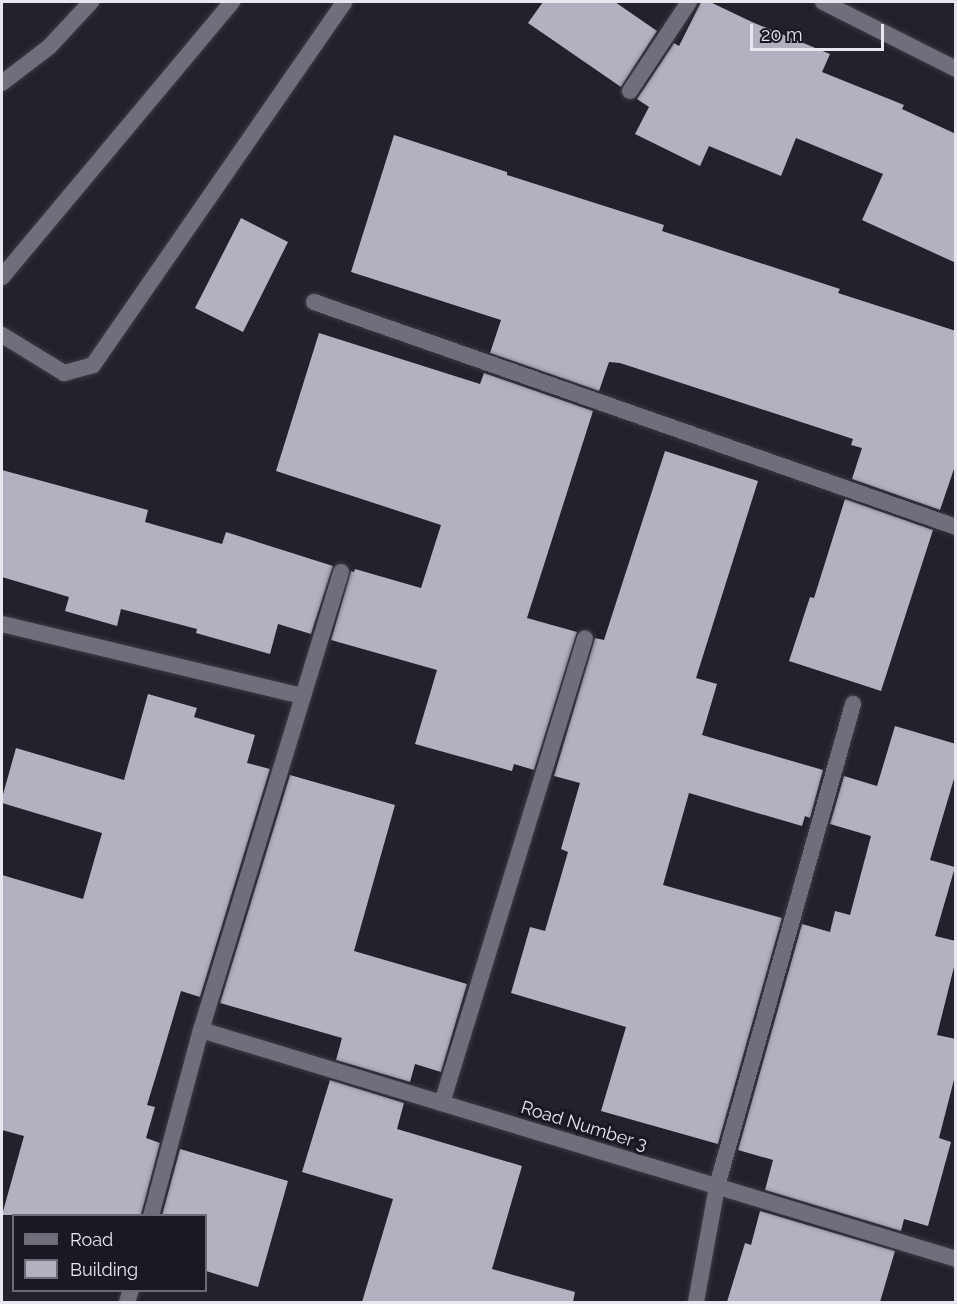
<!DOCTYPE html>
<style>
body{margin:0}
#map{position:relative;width:957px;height:1304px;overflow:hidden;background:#24212d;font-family:Raleway,sans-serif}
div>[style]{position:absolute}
.building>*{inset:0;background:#b3b0bf}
.roads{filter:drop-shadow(0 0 2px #3d3b45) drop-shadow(0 0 2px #3d3b45)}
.minor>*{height:16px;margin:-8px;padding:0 8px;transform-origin:8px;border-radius:8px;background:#706e7b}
span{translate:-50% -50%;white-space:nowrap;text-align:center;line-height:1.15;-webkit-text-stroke:6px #1a1823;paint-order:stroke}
.street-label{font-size:18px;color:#e8e7ef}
.frame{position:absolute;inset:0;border:3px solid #e8e7ef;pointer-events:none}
.legend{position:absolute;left:12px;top:1214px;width:195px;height:78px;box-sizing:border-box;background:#1a1823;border:2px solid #6c6b75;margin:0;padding:8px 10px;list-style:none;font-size:18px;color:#e8e7ef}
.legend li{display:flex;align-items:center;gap:12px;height:30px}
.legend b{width:30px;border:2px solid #6c6b75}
.scale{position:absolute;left:750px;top:24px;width:134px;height:27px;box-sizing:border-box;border:3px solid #e8e7ef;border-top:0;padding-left:8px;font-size:18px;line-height:21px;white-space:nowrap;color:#e8e7ef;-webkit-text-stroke:4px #1a1823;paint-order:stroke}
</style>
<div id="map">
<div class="building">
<i style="clip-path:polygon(543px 2px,615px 2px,657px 31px,621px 87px,528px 23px)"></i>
<i style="clip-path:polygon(701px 2px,710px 2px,752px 22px,830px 54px,822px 72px,904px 105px,902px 109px,956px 134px,956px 263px,862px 220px,883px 174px,796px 138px,781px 176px,709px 146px,700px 166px,635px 134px,649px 107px,637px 99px,674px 43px,679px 46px)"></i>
<i style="clip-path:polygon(394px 135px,507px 172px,507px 175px,664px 225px,662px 231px,840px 289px,838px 293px,956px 331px,956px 463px,940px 510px,852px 479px,862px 448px,851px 445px,853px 439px,620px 363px,609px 362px,599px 391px,490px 353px,501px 320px,351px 272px)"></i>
<i style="clip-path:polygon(241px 218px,288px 242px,243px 332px,195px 308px)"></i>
<i style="clip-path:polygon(319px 333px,480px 384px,484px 373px,593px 411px,527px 618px,577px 632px,534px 770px,514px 764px,512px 771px,415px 744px,437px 670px,331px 640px,351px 571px,354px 572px,355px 569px,421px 588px,441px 525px,276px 471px)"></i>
<i style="clip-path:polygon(665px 451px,758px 481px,696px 678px,717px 684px,702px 735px,823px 770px,810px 818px,805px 816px,802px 826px,689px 793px,663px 885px,782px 918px,718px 1144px,601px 1111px,626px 1027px,511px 993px,530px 927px,545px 931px,568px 852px,561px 849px,580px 783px,554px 776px,595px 638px,604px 640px)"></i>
<i style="clip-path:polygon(2px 470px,148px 510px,145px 522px,222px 544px,226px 532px,333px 566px,311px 634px,278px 624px,270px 654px,196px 633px,197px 629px,121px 609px,117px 626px,65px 611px,69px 597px,2px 577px)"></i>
<i style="clip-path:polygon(845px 499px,933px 530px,881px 691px,789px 661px,810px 597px,814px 598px)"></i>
<i style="clip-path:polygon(148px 694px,197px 708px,194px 717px,255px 735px,247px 763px,270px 769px,200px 997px,181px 991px,158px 1069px,147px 1105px,155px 1107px,146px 1138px,160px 1143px,141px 1215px,2px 1215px,24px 1136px,2px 1130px,2px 875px,83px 899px,102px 833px,2px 803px,2px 798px,16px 748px,124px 780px)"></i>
<i style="clip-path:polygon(895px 726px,956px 744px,956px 772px,930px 860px,955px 867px,935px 936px,956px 941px,956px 959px,937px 1035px,956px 1039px,956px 1072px,939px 1138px,951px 1142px,928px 1226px,904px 1219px,901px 1231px,765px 1190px,773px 1160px,738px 1150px,802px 924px,830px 932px,835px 911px,850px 915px,871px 836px,830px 824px,844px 776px,877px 786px)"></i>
<i style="clip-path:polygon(290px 775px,395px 805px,354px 951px,467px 984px,441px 1072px,415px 1064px,410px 1082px,336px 1060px,342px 1038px,220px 1003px)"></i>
<i style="clip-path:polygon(330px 1080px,404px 1103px,397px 1129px,522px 1166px,492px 1269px,575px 1292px,573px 1302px,362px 1302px,393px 1199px,302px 1172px)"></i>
<i style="clip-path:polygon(180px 1149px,288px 1181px,258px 1287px,206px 1271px,206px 1215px,162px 1215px)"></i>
<i style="clip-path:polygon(760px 1211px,895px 1251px,880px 1302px,727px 1302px,745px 1243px,751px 1245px)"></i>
</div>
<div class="roads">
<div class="minor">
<i style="left:823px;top:2px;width:149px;rotate:26.7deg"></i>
<i style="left:2px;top:83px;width:59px;rotate:-37.5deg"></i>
<i style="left:49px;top:47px;width:62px;rotate:-47deg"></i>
<i style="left:630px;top:91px;width:107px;rotate:-56.5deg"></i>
<i style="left:2px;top:277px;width:359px;rotate:-50.1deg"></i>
<i style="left:314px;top:302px;width:680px;rotate:19.31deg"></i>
<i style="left:2px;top:335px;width:73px;rotate:31.5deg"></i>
<i style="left:64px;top:373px;width:30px;rotate:-15deg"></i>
<i style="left:93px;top:365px;width:441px;rotate:-55.3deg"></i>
<i style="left:2px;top:624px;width:309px;rotate:13.5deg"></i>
<i style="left:201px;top:1030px;width:789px;rotate:16.87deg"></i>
<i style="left:442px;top:1103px;width:486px;rotate:-72.9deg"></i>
<i style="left:151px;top:1216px;width:193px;rotate:-75deg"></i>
<i style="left:201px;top:1030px;width:479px;rotate:-73deg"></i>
<i style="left:127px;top:1302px;width:13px;rotate:-72deg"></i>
<i style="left:696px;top:1302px;width:118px;rotate:-79.7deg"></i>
<i style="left:717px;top:1186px;width:501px;rotate:-74.24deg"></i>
</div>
</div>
<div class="street-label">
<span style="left:584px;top:1126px;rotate:17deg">Road Number 3</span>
</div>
<div class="frame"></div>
<ul class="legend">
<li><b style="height:8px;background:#706e7b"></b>Road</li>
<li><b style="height:16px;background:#b3b0bf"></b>Building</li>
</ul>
<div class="scale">20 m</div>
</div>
